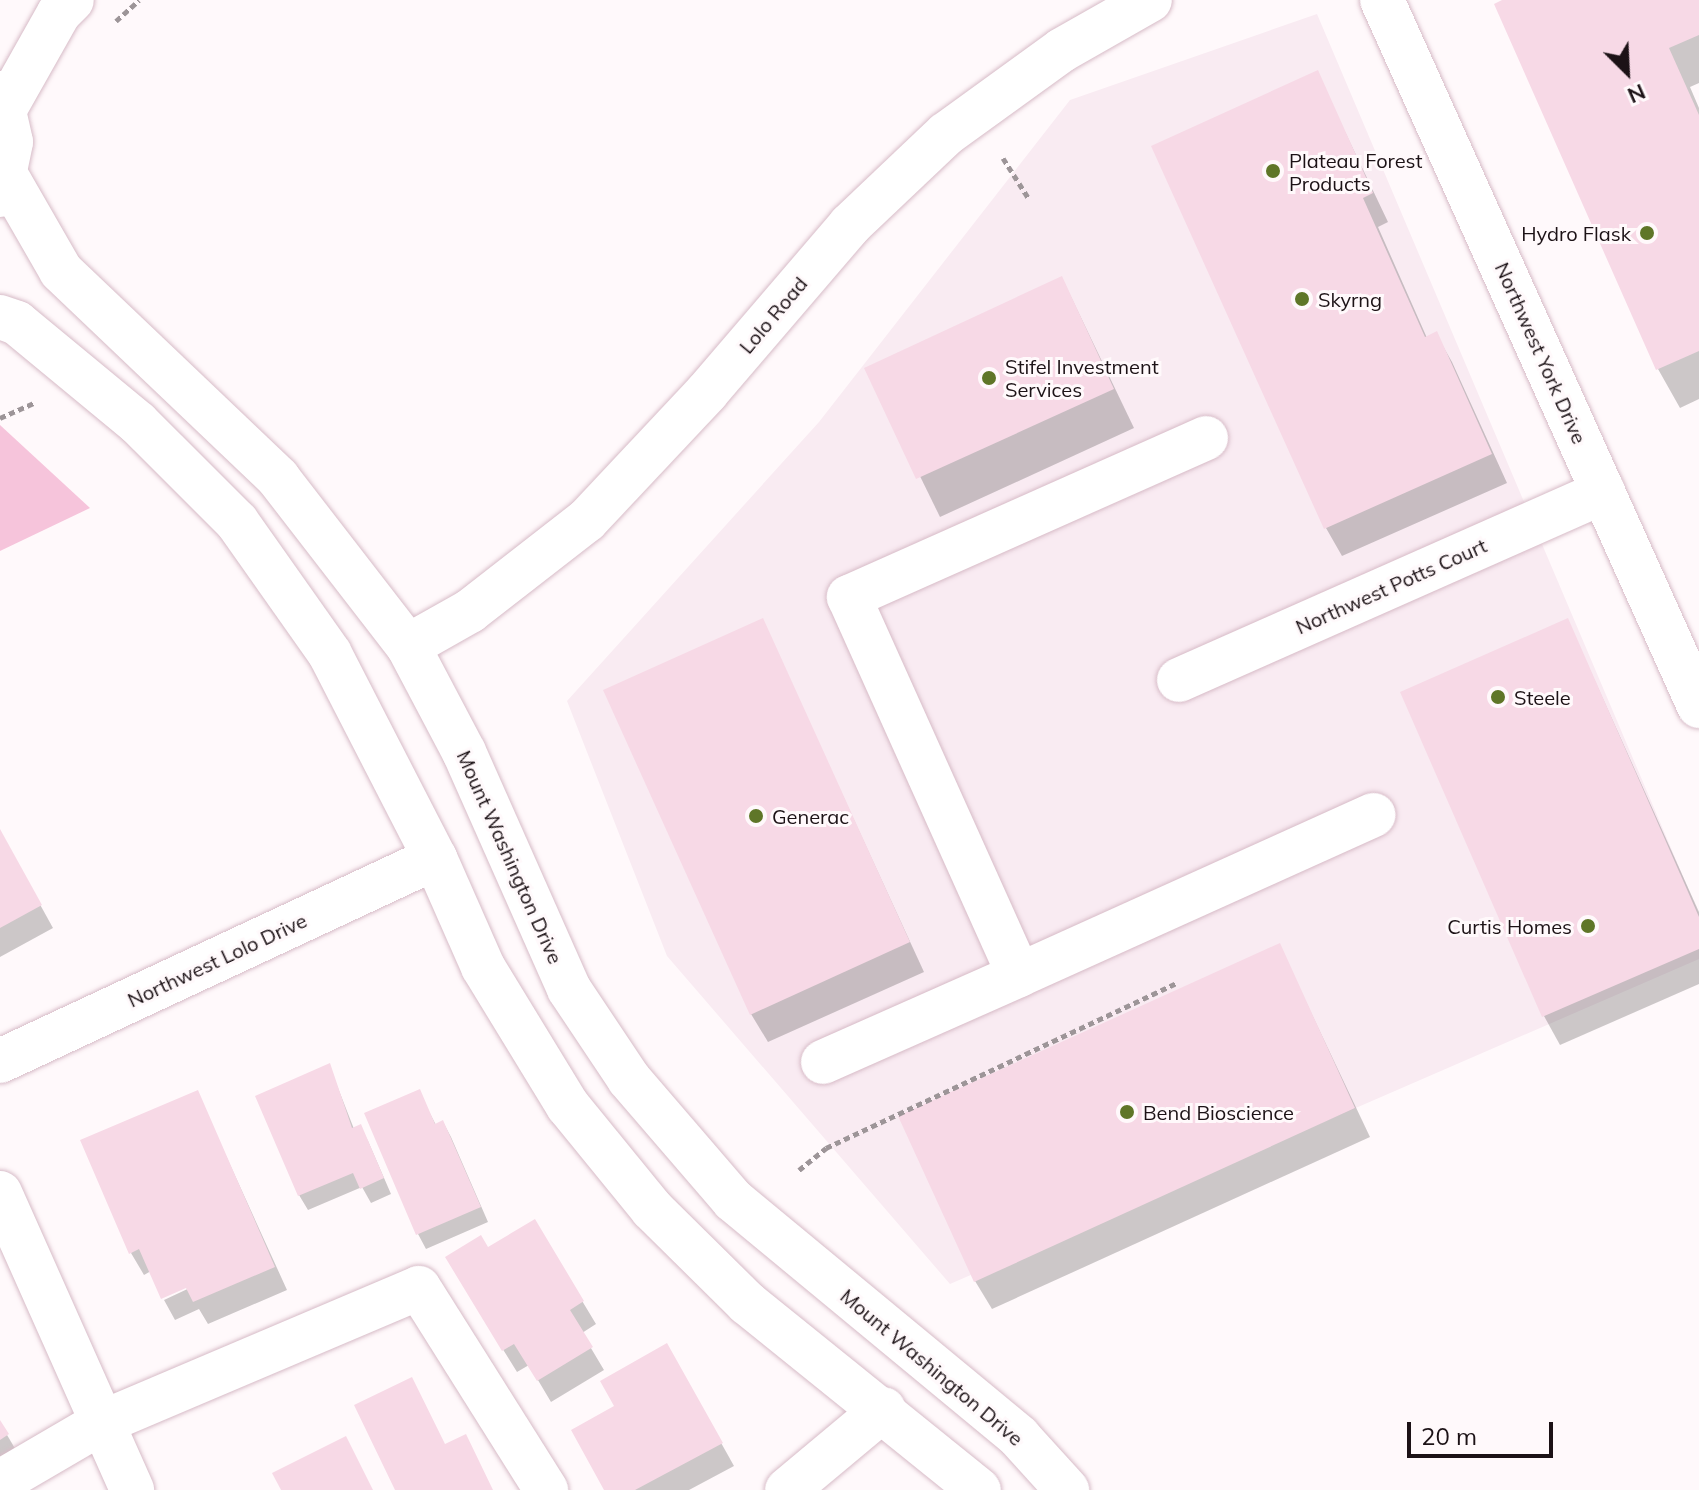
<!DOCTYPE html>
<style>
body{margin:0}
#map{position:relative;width:1699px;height:1490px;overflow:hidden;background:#fff9fb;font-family:Mulish,sans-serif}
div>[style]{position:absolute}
.built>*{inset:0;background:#f9ebf2}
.green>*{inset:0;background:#f6c4db}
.shadow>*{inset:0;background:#0003}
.building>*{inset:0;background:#f7d9e6}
.path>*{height:5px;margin-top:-2.5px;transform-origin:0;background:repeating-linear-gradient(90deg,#9d9598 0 6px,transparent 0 10px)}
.roads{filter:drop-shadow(0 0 2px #d7bbc7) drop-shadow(0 0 2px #d7bbc7)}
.minor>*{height:44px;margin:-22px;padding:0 22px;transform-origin:22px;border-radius:22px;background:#fff}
.major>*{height:44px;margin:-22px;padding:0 22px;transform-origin:22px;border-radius:22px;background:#fff}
.dots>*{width:22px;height:22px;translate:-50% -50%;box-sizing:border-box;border:4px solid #fff9fb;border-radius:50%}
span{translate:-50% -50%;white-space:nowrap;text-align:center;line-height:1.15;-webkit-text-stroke:6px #fff9fb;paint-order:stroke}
.poi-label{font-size:20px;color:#1c1216}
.left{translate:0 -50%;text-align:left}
.right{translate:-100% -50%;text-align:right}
.street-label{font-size:20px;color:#1c1216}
.north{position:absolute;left:1587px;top:32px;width:80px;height:80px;-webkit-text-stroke:6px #fff9fb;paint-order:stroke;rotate:156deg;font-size:22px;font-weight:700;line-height:32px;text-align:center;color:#1c1216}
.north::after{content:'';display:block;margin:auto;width:28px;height:36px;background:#1c1216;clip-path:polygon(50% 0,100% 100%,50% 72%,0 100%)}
.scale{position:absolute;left:1407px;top:1422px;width:146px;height:36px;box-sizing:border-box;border:4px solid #1c1216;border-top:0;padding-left:10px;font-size:24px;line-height:28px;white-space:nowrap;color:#1c1216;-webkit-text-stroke:6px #fff9fb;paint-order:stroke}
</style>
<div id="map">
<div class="built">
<i style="clip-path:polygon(1317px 14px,1699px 914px,1699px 959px,950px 1284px,667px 956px,567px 701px,819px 422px,1070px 100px)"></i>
</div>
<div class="green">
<i style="clip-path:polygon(0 425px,90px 508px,0 551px)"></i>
</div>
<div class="shadow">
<i style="clip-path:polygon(1507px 0,1699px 0,1699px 83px,1690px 87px,1699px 108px,1699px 399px,1680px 408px,1658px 369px,1497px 5px)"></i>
<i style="clip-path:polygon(1317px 73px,1388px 222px,1378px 227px,1427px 338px,1436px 334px,1452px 362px,1507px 483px,1342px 556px,1326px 528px)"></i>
<i style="clip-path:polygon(1062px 278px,1134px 428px,940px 517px,867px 368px)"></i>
<i style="clip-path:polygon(762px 620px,924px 972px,768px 1042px,751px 1014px)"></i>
<i style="clip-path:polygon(1568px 621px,1699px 912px,1699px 984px,1560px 1045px,1544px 1016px)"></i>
<i style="clip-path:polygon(0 832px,53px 928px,0 957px)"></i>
<i style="clip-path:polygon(1279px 945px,1370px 1137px,992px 1309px,975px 1281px)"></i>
<i style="clip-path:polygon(329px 1065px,354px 1129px,360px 1126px,368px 1141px,391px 1194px,371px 1203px,362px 1187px,308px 1210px,299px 1195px)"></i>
<i style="clip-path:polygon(197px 1092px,287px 1290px,208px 1324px,199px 1309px,175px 1320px,164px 1300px,196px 1285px,151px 1271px,144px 1275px,131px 1253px)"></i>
<i style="clip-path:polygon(419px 1092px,436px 1125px,443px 1122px,451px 1137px,488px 1222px,426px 1249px,418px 1234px)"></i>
<i style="clip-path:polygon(534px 1221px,596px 1324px,582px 1333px,604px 1370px,551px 1402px,529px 1365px,517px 1372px,460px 1280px)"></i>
<i style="clip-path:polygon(667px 1346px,734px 1466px,689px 1490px,607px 1490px,617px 1407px)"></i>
<i style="clip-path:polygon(0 1423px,20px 1457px,0 1471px)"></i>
</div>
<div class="building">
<i style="clip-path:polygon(1502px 0,1699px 0,1699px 35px,1669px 48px,1699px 115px,1699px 351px,1656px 370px,1494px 4px)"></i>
<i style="clip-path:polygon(1318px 70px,1373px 193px,1363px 198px,1425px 337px,1437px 331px,1492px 454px,1324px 529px,1151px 146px)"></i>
<i style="clip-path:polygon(1062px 276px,1114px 389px,916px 479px,864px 368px)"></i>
<i style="clip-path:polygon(763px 618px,910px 942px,750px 1015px,603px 690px)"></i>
<i style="clip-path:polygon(1568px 618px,1699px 917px,1699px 949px,1542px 1017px,1400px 692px)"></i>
<i style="clip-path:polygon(0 829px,42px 905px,0 928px)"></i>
<i style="clip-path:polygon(1280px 943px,1355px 1108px,974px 1282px,898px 1116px)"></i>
<i style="clip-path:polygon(330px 1063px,352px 1128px,361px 1124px,384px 1178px,360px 1189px,353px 1173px,298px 1196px,255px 1096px)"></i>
<i style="clip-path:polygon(420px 1089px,435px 1124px,443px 1120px,481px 1207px,416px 1235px,364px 1113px)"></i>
<i style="clip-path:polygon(198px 1090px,275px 1267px,193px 1302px,186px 1288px,161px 1299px,139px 1249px,129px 1254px,80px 1140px)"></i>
<i style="clip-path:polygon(535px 1219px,584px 1301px,570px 1310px,593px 1347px,537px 1381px,514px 1344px,502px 1351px,445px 1257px,481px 1235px,488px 1247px)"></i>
<i style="clip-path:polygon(667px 1343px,723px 1443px,635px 1490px,604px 1490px,571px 1430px,614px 1406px,600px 1381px)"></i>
<i style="clip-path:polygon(412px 1377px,445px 1444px,466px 1434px,493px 1490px,395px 1490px,354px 1405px)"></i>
<i style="clip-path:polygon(0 1420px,9px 1434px,0 1440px)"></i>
<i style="clip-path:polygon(346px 1436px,373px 1490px,281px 1490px,272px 1473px)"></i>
</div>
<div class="path">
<i style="left:116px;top:21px;width:31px;rotate:-42deg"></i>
<i style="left:1003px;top:158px;width:49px;rotate:57.6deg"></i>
<i style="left:0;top:418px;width:37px;rotate:-24deg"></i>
<i style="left:799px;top:1170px;width:35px;rotate:-39deg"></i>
<i style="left:826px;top:1148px;width:388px;rotate:-25.2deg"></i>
</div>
<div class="roads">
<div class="minor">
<i style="left:1382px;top:0;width:774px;rotate:65.82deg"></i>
<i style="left:6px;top:107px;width:108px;rotate:-60.6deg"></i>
<i style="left:59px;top:13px;width:18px;rotate:-45deg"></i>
<i style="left:1206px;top:438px;width:391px;rotate:156deg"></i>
<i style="left:849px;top:597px;width:414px;rotate:65.8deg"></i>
<i style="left:1019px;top:975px;width:389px;rotate:-24.3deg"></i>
<i style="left:408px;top:646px;width:71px;rotate:-29.4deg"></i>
<i style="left:470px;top:611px;width:148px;rotate:-37.9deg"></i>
<i style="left:587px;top:520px;width:175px;rotate:-46.8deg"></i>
<i style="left:707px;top:392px;width:220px;rotate:-49.4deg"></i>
<i style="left:850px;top:225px;width:132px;rotate:-43.5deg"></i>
<i style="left:946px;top:134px;width:143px;rotate:-35.9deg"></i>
<i style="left:1062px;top:50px;width:101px;rotate:-29.6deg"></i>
<i style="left:1179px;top:680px;width:464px;rotate:-23.9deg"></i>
<i style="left:0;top:1061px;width:480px;rotate:-25deg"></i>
<i style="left:823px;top:1062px;width:214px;rotate:-23.9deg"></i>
<i style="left:0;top:1193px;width:325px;rotate:66deg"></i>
<i style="left:0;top:1482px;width:117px;rotate:-30.3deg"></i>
<i style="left:101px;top:1423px;width:345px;rotate:-23deg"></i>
<i style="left:419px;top:1288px;width:239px;rotate:57.8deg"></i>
<i style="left:787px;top:1490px;width:126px;rotate:-39.9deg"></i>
</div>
<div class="major">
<i style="left:0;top:93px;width:50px;rotate:77.3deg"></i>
<i style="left:11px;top:142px;width:54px;rotate:101.7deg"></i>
<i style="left:7px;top:177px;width:108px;rotate:60.1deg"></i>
<i style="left:61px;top:271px;width:300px;rotate:43.6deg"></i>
<i style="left:278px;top:478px;width:212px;rotate:52.3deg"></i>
<i style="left:408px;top:646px;width:120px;rotate:62.2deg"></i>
<i style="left:464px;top:752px;width:259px;rotate:66.1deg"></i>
<i style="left:569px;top:989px;width:108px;rotate:56.3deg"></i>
<i style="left:629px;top:1079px;width:160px;rotate:49.3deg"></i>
<i style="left:733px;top:1200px;width:371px;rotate:39.6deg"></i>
<i style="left:1019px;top:1437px;width:72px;rotate:47.8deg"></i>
<i style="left:0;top:317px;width:18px;rotate:19deg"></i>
<i style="left:17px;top:323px;width:157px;rotate:39.6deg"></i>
<i style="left:138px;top:423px;width:140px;rotate:45deg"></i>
<i style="left:237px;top:522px;width:161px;rotate:54.8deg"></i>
<i style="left:330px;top:654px;width:229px;rotate:62.8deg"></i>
<i style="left:435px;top:858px;width:119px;rotate:66.2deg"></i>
<i style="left:483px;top:967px;width:163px;rotate:58.6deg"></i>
<i style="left:568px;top:1106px;width:133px;rotate:50.8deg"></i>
<i style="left:652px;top:1209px;width:134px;rotate:44.7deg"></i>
<i style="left:747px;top:1303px;width:298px;rotate:38.9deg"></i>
</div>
</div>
<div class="dots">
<i style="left:1273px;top:171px;background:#5f7628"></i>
<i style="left:1647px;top:233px;background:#5f7628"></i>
<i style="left:1302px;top:299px;background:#5f7628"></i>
<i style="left:989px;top:378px;background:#5f7628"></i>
<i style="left:1498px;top:697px;background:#5f7628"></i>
<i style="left:756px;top:816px;background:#5f7628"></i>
<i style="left:1588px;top:926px;background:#5f7628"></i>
<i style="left:1127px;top:1112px;background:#5f7628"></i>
</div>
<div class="poi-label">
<span class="left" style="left:1289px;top:172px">Plateau Forest<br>Products</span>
<span class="right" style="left:1631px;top:233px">Hydro Flask</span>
<span class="left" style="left:1318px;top:299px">Skyrng</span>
<span class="left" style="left:1005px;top:378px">Stifel Investment<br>Services</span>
<span class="left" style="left:1514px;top:697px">Steele</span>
<span class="left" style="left:772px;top:816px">Generac</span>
<span class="right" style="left:1572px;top:926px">Curtis Homes</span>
<span class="left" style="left:1143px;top:1112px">Bend Bioscience</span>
</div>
<div class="street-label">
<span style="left:773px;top:315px;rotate:-50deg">Lolo Road</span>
<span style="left:1541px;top:353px;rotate:66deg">Northwest York Drive</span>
<span style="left:1391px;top:586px;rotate:-24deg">Northwest Potts Court</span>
<span style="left:510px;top:857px;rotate:66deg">Mount Washington Drive</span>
<span style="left:217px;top:960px;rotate:-25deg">Northwest Lolo Drive</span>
<span style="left:932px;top:1367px;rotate:40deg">Mount Washington Drive</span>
</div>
<div class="north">N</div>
<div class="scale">20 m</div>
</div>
